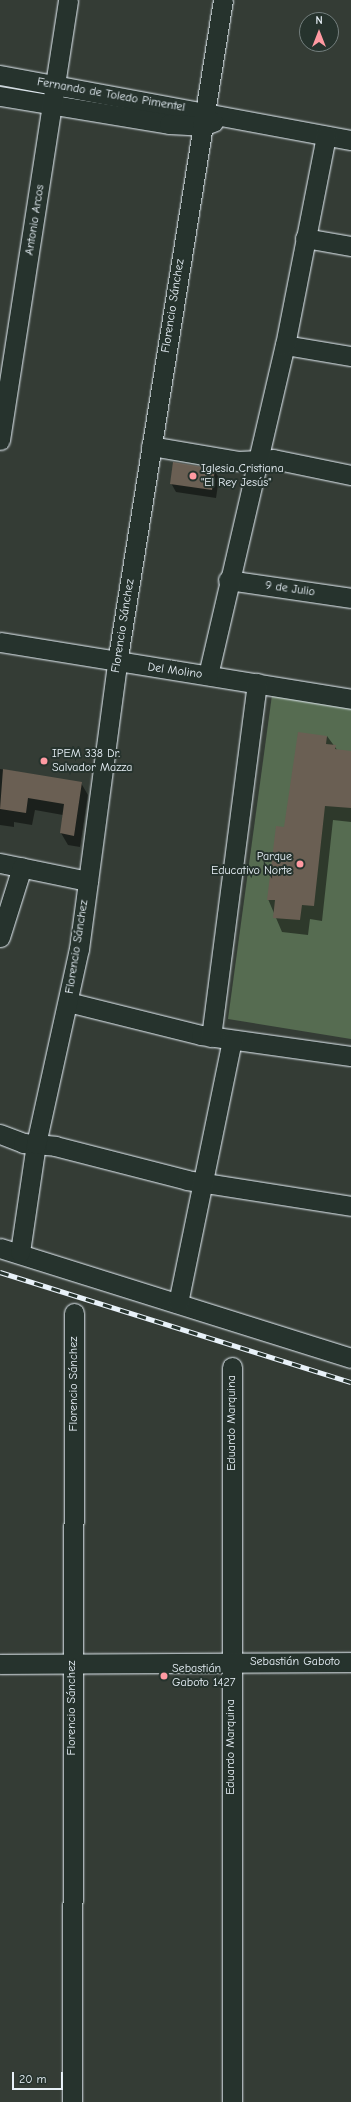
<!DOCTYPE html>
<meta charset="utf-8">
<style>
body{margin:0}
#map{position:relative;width:351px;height:2102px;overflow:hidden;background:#343c35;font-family:"Comic Neue",sans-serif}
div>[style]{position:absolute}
.green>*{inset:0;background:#566c51}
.shadow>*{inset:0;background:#0007}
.building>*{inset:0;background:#6a5f53}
.roads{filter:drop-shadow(0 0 1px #e8f1f8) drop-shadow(0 0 1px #e8f1f8)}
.street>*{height:19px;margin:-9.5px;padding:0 9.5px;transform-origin:9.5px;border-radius:9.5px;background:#26332d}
.rail>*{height:4.5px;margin-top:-2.25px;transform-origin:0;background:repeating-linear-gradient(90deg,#26332d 0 9px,#e8f1f8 0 18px);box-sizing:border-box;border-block:1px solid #e8f1f8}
.dots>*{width:11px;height:11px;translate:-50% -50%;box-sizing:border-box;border:2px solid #26332d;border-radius:50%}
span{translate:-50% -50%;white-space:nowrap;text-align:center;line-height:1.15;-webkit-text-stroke:4px #26332d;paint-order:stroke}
.street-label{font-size:12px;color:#e8f1f8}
.poi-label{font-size:12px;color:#e8f1f8}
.left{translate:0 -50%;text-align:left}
.right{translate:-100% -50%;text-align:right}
.north{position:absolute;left:299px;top:12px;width:40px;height:40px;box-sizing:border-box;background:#26332d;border:1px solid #747f7e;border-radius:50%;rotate:0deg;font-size:11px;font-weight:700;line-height:16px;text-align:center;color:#e8f1f8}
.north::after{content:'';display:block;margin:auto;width:14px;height:18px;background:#ff9aa2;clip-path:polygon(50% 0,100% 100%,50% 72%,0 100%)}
.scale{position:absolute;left:12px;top:2072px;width:51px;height:18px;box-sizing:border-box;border:2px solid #e8f1f8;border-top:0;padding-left:5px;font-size:12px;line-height:14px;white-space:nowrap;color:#e8f1f8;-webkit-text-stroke:3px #26332d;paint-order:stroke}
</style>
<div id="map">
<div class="green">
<i style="clip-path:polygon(272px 695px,351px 708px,351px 1039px,228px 1019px)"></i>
</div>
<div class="shadow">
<i style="clip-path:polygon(214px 470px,219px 478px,216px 498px,176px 492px,171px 483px)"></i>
<i style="clip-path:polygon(327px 736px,338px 751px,351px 752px,351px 822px,333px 820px,322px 921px,310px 919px,308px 935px,282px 932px,268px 899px,285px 828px)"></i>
<i style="clip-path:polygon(0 769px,81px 783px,88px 795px,80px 847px,68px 845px,61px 833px,63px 815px,35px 810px,32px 825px,14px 822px,14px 827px,0 825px)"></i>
</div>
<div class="building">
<i style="clip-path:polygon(173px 462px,215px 469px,212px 490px,170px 484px)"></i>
<i style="clip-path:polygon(298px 732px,327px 736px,326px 744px,336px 745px,335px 749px,351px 751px,351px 808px,325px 806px,314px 906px,302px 905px,300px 920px,273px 918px,275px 900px,267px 900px,276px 826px,284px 827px)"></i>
<i style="clip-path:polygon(3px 769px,82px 782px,74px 836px,60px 833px,64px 804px,28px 798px,26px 813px,0 809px)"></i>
</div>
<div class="roads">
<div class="street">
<i style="left:0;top:75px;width:357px;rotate:10.5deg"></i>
<i style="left:0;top:96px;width:171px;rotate:9.4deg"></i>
<i style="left:169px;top:124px;width:33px;rotate:3deg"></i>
<i style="left:202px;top:126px;width:12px;rotate:-20deg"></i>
<i style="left:305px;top:238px;width:47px;rotate:9.9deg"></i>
<i style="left:285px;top:345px;width:67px;rotate:9.5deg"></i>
<i style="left:0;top:440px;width:445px;rotate:-81.2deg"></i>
<i style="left:151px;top:446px;width:88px;rotate:9.8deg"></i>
<i style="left:238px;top:461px;width:35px;rotate:-3deg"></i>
<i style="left:273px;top:459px;width:80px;rotate:11.6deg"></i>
<i style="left:228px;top:580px;width:124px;rotate:8.3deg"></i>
<i style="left:0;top:642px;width:356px;rotate:9.2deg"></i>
<i style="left:208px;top:675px;width:339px;rotate:-76.9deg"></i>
<i style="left:285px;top:345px;width:213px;rotate:-78.9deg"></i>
<i style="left:0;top:863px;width:90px;rotate:11.6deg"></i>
<i style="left:0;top:937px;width:73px;rotate:-72.6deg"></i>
<i style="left:68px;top:1002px;width:137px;rotate:13.9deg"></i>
<i style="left:201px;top:1035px;width:151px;rotate:8deg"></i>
<i style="left:211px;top:1037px;width:357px;rotate:-82.6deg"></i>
<i style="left:0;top:1134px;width:25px;rotate:21deg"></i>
<i style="left:23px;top:1143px;width:32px;rotate:5deg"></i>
<i style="left:55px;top:1146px;width:136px;rotate:14.4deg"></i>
<i style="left:187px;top:1180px;width:166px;rotate:9deg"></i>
<i style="left:0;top:1248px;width:368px;rotate:17.4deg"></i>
<i style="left:20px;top:1252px;width:109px;rotate:-81.6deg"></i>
<i style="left:36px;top:1144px;width:200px;rotate:-77.6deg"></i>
<i style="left:79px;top:949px;width:289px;rotate:-82.4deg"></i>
<i style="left:117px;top:663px;width:671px;rotate:-80.92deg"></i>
<i style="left:178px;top:1303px;width:268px;rotate:-78.4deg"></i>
<i style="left:232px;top:1367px;width:735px;rotate:90deg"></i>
<i style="left:0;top:1664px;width:351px;rotate:-0.3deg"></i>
<i style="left:72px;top:2102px;width:789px;rotate:-89.85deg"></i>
</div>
</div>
<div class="rail">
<i style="left:0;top:1272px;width:368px;rotate:17.4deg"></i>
</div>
<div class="dots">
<i style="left:193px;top:476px;background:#ff9aa2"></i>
<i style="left:44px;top:761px;background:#ff9aa2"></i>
<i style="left:300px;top:864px;background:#ff9aa2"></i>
<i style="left:164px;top:1676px;background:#ff9aa2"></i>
</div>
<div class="street-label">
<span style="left:111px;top:95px;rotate:10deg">Fernando de Toledo Pimentel</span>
<span style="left:35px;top:220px;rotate:-81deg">Antonio Arcos</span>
<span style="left:173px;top:306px;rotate:-81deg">Florencio Sánchez</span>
<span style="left:290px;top:589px;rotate:8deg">9 de Julio</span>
<span style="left:123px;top:626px;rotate:-81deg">Florencio Sánchez</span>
<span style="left:175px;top:671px;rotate:8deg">Del Molino</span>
<span style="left:77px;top:947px;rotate:-81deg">Florencio Sánchez</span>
<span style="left:74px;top:1384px;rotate:-90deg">Florencio Sánchez</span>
<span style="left:232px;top:1423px;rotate:-90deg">Eduardo Marquina</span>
<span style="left:295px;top:1662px">Sebastián Gaboto</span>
<span style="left:72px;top:1708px;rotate:-90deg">Florencio Sánchez</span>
<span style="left:231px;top:1747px;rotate:-90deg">Eduardo Marquina</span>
</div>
<div class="poi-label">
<span class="left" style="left:201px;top:476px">Iglesia Cristiana<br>"El Rey Jesús"</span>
<span class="left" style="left:52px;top:761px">IPEM 338 Dr.<br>Salvador Mazza</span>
<span class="right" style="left:292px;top:864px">Parque<br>Educativo Norte</span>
<span class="left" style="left:172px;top:1676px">Sebastián<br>Gaboto 1427</span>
</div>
<div class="north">N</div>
<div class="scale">20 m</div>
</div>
